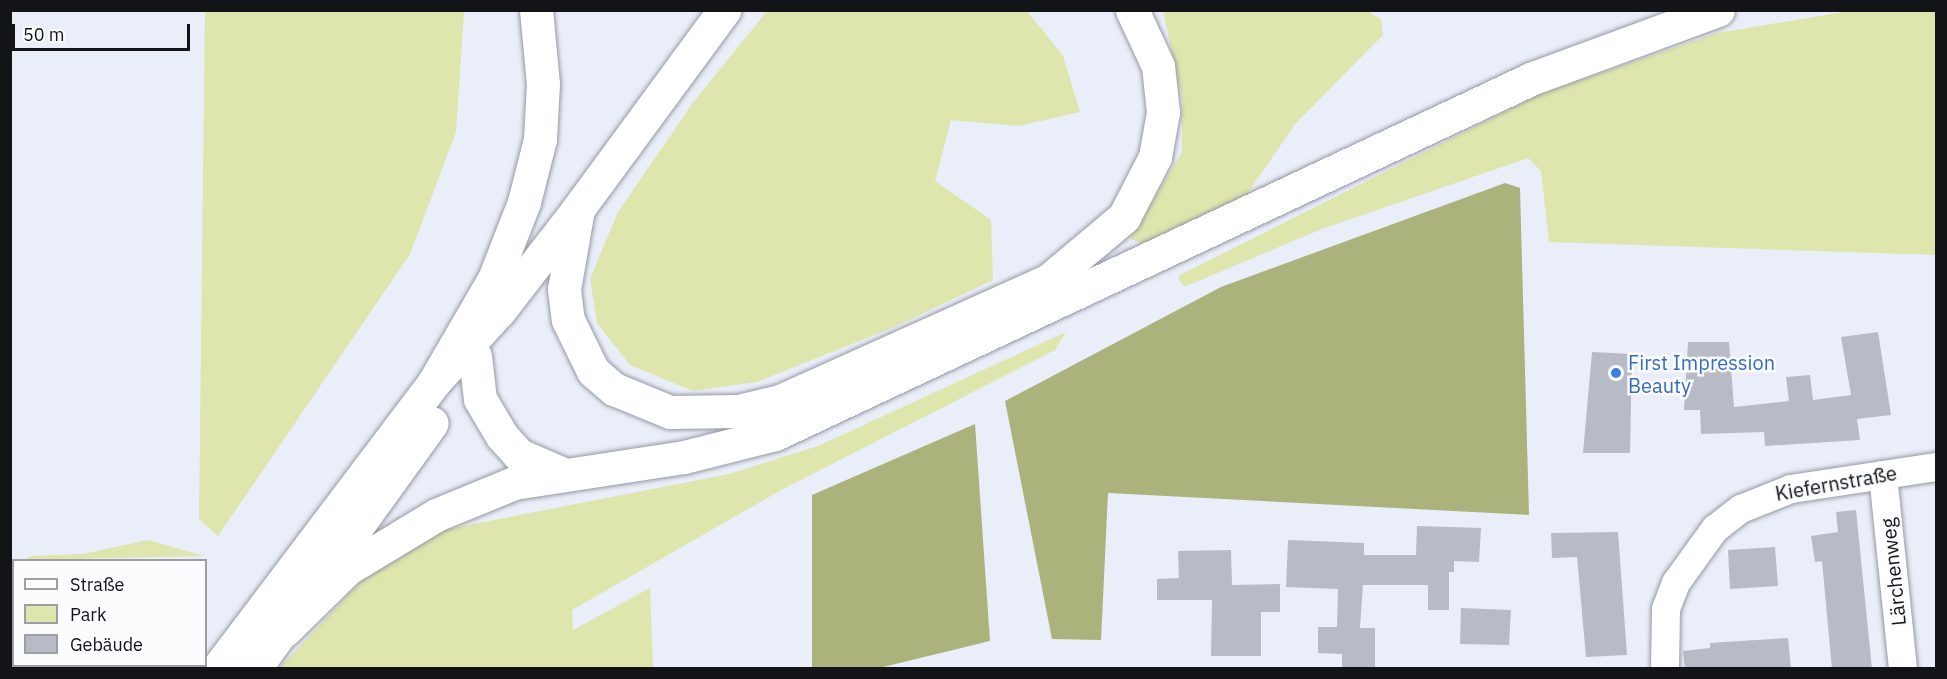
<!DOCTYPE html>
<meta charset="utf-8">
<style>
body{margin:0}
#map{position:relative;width:1947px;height:679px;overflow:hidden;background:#eaeef9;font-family:"IBM Plex Sans",sans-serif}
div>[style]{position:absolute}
.green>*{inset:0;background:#dee5ad}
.forest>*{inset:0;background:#acb27c}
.building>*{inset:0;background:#b7bbc6}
.roads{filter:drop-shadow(0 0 2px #9599a3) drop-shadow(0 0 2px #9599a3)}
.street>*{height:28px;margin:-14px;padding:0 14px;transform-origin:14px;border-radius:14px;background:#fff}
.secondary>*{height:33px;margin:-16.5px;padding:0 16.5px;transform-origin:16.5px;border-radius:16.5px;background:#fff}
.highway>*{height:33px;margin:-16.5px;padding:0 16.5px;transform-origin:16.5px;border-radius:16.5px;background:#fff}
.dots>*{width:16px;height:16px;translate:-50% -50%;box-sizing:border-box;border:3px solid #fbfcfe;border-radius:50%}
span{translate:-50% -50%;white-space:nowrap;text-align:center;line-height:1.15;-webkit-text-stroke:5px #fbfcfe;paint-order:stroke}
.shop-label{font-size:20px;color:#366cbe}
.left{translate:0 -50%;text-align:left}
.street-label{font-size:20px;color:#121417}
.frame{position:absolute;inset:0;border:12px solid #121417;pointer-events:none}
.legend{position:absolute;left:12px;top:559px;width:195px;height:108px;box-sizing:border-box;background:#fbfcfe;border:2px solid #9e9fa2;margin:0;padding:8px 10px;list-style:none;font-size:18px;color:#121417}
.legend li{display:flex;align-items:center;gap:12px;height:30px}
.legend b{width:30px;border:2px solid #9e9fa2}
.scale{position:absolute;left:12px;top:24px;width:178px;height:27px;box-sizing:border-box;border:3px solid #121417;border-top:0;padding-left:8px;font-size:18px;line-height:21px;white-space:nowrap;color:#121417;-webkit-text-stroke:4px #fbfcfe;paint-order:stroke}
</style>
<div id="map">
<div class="green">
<i style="clip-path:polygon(1366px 10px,1381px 19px,1383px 35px,1296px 123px,1241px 203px,1146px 244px,1130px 239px,1182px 152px,1182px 99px,1163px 11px)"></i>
<i style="clip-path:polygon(205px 11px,464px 12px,456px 132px,410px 254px,218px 536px,199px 519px)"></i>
<i style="clip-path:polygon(767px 11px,1027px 11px,1063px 56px,1080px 112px,1019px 126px,951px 120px,935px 181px,991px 220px,993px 280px,892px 328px,757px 382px,693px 391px,630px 365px,597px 323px,590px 279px,618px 212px,692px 104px)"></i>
<i style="clip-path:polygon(1850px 11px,1936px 11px,1936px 255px,1549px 242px,1541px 171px,1528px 158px,1322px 229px,1184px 287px,1178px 276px,1540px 94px,1717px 33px)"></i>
<i style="clip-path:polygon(1066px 332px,1055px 350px,783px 489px,572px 610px,573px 630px,650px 588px,653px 668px,279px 668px,369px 573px,443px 530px,729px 474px,818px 446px)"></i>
<i style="clip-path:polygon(148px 540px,204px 556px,24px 560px,31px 556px,83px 554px)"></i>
<i style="clip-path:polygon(13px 568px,14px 666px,125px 668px,11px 668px)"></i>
</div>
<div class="forest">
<i style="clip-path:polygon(1505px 183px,1520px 188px,1529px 515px,1108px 493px,1101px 640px,1052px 639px,1005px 401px,1221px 287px)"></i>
<i style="clip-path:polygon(975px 424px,990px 641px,879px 668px,812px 668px,812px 495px)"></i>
</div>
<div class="building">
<i style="clip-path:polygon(1878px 332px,1891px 415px,1857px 419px,1860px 440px,1765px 446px,1764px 432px,1701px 434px,1700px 410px,1684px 410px,1688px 342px,1729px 342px,1734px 407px,1789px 401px,1786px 377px,1810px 375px,1813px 400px,1851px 395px,1841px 337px)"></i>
<i style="clip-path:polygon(1592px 352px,1632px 354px,1630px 453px,1583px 453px)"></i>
<i style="clip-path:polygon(1856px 510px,1872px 669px,1832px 669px,1822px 561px,1815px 562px,1811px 536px,1838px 532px,1836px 512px)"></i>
<i style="clip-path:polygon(1417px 526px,1481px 528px,1479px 562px,1454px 561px,1454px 572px,1449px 572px,1449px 610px,1428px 610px,1428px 585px,1363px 585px,1360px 628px,1375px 628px,1375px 669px,1342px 669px,1342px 654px,1318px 653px,1318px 627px,1337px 627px,1338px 589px,1286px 587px,1288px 540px,1364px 543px,1364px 555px,1416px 555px)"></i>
<i style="clip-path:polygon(1618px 532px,1627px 655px,1586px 657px,1577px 557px,1552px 558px,1551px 533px)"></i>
<i style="clip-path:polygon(1775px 547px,1778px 586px,1730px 589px,1728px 550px)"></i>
<i style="clip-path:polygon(1231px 550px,1232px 585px,1280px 584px,1280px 612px,1261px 612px,1261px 656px,1211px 656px,1212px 600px,1157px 600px,1157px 579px,1179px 578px,1178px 551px)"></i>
<i style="clip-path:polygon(1461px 608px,1511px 610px,1509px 645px,1460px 644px)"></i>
<i style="clip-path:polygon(1788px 638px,1791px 669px,1685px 669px,1683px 651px,1710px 648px,1710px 643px)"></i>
</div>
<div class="roads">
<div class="street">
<i style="left:1883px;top:475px;width:194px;rotate:84.1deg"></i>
<i style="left:1665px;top:668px;width:59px;rotate:-89deg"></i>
<i style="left:1666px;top:609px;width:28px;rotate:-69deg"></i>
<i style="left:1676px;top:583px;width:67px;rotate:-54.2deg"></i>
<i style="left:1715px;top:529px;width:33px;rotate:-38deg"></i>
<i style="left:1741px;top:509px;width:54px;rotate:-21.8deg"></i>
<i style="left:1791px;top:489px;width:147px;rotate:-8.6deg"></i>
</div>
<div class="secondary">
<i style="left:218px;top:668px;width:358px;rotate:-52.9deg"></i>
<i style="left:434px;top:382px;width:96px;rotate:-47.5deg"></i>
<i style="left:499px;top:311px;width:129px;rotate:-52.2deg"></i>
<i style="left:578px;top:209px;width:247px;rotate:-53.7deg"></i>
<i style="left:255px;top:668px;width:302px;rotate:-54.2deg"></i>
</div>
<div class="highway">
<i style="left:578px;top:209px;width:81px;rotate:99.9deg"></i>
<i style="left:564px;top:289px;width:31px;rotate:83deg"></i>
<i style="left:568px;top:320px;width:57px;rotate:63.9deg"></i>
<i style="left:593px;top:371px;width:28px;rotate:41deg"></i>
<i style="left:614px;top:389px;width:61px;rotate:22.3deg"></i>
<i style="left:670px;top:412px;width:68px;rotate:-0.8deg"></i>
<i style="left:738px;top:411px;width:43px;rotate:-13.4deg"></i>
<i style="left:780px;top:401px;width:295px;rotate:-24.2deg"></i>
<i style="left:1049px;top:280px;width:98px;rotate:-40deg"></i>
<i style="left:1124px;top:217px;width:68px;rotate:-62.7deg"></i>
<i style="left:1155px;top:157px;width:46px;rotate:-79.9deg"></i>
<i style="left:1163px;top:112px;width:46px;rotate:-96.2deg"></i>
<i style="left:1158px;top:66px;width:62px;rotate:-114.9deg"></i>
<i style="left:475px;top:356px;width:43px;rotate:83.4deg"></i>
<i style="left:480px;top:399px;width:43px;rotate:59.3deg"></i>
<i style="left:502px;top:436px;width:25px;rotate:48deg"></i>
<i style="left:519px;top:455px;width:46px;rotate:23.2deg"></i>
<i style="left:434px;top:382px;width:119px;rotate:-59.8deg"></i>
<i style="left:494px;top:279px;width:83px;rotate:-68.7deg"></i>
<i style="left:524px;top:202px;width:65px;rotate:-75.7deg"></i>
<i style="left:540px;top:139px;width:55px;rotate:-86.9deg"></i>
<i style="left:543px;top:84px;width:74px;rotate:-95.4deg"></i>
<i style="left:285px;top:630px;width:87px;rotate:-44.5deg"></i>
<i style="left:347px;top:569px;width:104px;rotate:-31.2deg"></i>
<i style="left:436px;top:515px;width:84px;rotate:-22.3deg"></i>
<i style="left:514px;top:483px;width:172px;rotate:-8.7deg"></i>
<i style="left:684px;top:457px;width:94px;rotate:-14.2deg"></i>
<i style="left:775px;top:434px;width:837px;rotate:-25.16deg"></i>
<i style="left:1533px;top:78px;width:197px;rotate:-20.2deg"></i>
</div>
</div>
<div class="dots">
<i style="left:1616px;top:373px;background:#3f7fe0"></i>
</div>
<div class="shop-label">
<span class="left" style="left:1628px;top:374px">First Impression<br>Beauty</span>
</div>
<div class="street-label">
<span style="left:1836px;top:483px;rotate:-10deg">Kiefernstraße</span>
<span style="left:1893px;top:572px;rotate:-96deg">Lärchenweg</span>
</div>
<div class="frame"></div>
<ul class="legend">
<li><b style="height:8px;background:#fff"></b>Straße</li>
<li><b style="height:16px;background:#dee5ad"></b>Park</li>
<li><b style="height:16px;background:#b7bbc6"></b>Gebäude</li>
</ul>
<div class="scale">50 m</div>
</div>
